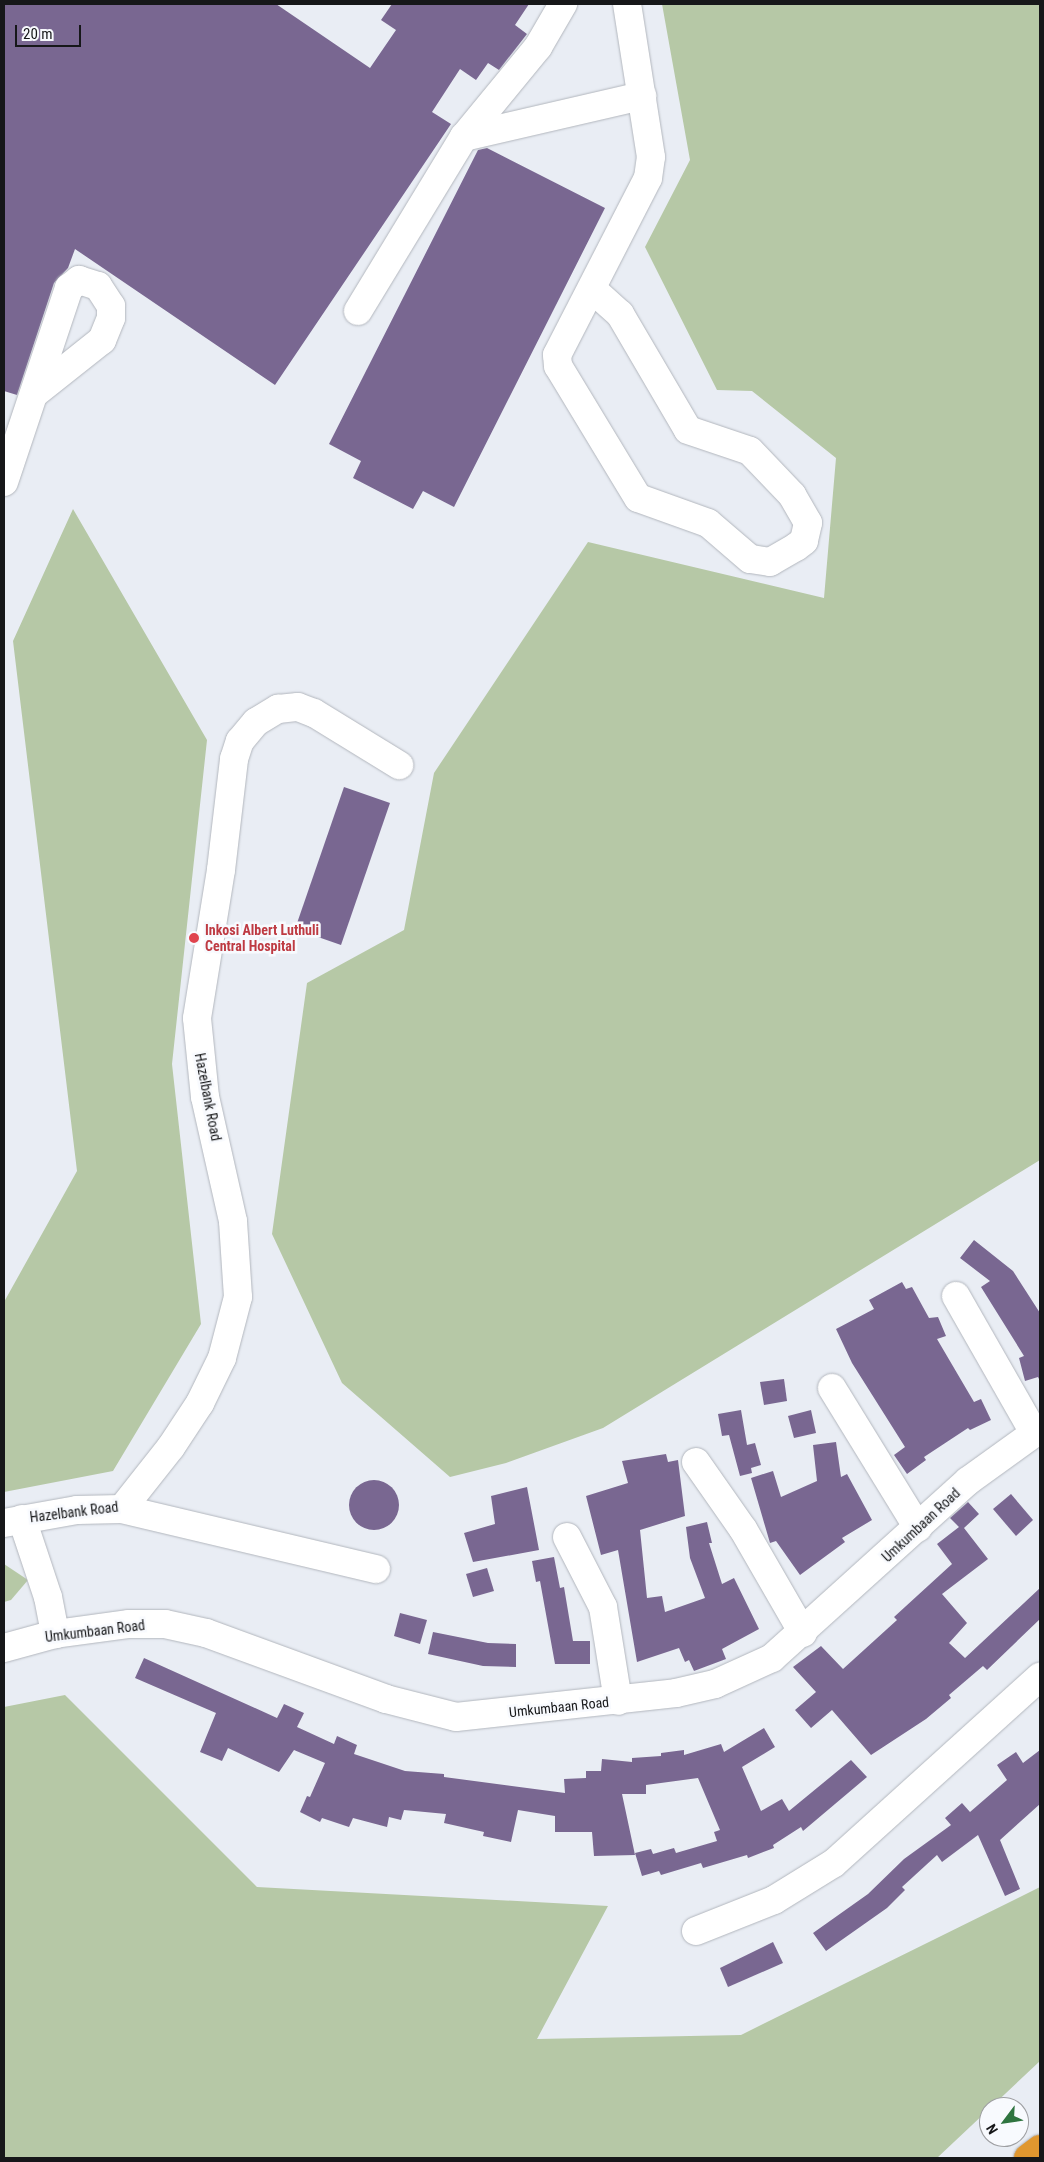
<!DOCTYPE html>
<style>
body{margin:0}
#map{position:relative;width:1044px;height:2162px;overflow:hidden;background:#e9edf4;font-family:"Roboto Condensed",sans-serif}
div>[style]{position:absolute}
.green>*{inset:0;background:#b6c8a6}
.building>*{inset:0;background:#796791}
.round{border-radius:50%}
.roads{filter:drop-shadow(0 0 1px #b2b6bd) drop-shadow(0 0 1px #b2b6bd)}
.minor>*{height:28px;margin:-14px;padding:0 14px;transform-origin:14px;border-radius:14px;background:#fff}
.highway>*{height:28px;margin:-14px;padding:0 14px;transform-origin:14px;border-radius:14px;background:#e0972f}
.dots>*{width:14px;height:14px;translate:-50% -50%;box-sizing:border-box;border:2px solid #f8fafe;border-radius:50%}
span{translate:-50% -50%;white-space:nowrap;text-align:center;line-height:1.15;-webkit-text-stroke:5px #f8fafe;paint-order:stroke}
.health-label{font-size:14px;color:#be3a42;font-weight:700}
.left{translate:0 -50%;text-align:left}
.street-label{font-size:14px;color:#161719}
.frame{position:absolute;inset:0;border:5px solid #161719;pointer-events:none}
.north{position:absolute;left:979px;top:2097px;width:50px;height:50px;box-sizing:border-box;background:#f8fafe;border:1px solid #9e9fa2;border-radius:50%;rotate:239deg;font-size:14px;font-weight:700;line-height:20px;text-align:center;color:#161719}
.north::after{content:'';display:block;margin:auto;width:18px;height:22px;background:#2f7440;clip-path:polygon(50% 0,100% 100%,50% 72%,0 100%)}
.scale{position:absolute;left:15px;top:25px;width:66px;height:22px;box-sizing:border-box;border:2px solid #161719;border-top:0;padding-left:6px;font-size:15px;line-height:18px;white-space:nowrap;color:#161719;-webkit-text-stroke:4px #f8fafe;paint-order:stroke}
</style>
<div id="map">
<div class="green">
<i style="clip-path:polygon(662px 4px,1040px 4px,1040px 1160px,603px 1428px,506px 1463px,450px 1477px,342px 1383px,272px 1234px,307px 983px,404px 930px,434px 773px,588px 542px,824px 598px,836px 458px,752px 391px,717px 390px,645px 247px,690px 160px)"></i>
<i style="clip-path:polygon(73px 509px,207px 740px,172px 1064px,201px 1324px,113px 1471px,4px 1492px,4px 1302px,77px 1171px,13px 641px)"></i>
<i style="clip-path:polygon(4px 1564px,28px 1580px,11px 1600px,4px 1602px)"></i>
<i style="clip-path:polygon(65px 1695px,257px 1887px,608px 1906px,537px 2039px,741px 2035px,1040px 1887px,1040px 2061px,937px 2158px,4px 2158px,4px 1707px)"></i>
</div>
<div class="building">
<i style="clip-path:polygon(4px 4px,276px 4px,370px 68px,396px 30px,381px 20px,392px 4px,529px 4px,515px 25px,527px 34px,499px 70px,488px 63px,476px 80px,460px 69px,432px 112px,451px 124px,275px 385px,75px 249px,68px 268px,54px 283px,17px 395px,4px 391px)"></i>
<i style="clip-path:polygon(487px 148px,605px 208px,454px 507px,423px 491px,413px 509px,353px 478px,361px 461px,329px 444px,478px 150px)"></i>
<i style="clip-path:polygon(344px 787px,390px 803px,341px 945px,295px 929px)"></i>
<i style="clip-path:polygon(974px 1240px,1013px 1271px,1040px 1313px,1040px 1381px,1038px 1377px,1025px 1381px,1019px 1358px,1024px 1356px,981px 1287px,990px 1281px,960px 1258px)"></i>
<i style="clip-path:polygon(902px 1282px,906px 1289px,912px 1287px,929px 1318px,938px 1317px,946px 1336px,937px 1339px,974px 1402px,981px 1399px,991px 1420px,970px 1430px,968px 1428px,924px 1457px,926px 1460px,907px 1474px,894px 1455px,905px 1447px,852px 1363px,836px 1329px,874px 1309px,869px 1300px)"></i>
<i style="clip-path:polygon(784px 1379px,787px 1401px,764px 1405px,760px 1382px)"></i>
<i style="clip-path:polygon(741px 1410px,747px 1445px,755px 1443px,761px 1465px,751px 1468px,752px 1473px,740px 1476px,729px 1435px,722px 1436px,718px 1414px)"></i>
<i style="clip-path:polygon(811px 1410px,816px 1433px,794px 1438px,788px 1416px)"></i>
<i style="clip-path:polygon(836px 1442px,841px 1477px,847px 1474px,872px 1520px,842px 1538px,845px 1542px,800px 1575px,776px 1541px,770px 1543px,751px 1478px,773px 1471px,781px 1497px,817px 1481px,813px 1445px)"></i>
<i style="clip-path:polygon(666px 1454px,668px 1462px,678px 1460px,685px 1516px,640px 1530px,647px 1598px,662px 1596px,665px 1612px,705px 1598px,690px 1558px,686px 1527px,707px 1522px,712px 1543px,709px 1543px,722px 1584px,734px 1578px,759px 1629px,722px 1649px,726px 1659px,694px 1671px,689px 1660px,685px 1662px,679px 1648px,637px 1662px,618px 1550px,601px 1555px,586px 1496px,628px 1483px,622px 1461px)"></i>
<i class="round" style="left:349px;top:1480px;width:50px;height:50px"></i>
<i style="clip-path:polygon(527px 1487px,539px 1550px,473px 1562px,464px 1533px,495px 1524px,491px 1496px)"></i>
<i style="clip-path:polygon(1011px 1494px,1033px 1520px,1016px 1536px,993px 1509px)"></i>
<i style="clip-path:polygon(968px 1502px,979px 1514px,964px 1528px,988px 1559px,942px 1594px,967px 1623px,949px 1643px,965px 1658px,1040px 1588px,1040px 1619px,987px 1670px,983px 1666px,949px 1695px,951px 1698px,926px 1719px,871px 1755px,832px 1710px,811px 1728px,795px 1710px,816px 1692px,793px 1667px,821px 1646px,843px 1669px,897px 1620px,894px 1617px,952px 1564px,937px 1544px,959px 1527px,950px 1518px)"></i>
<i style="clip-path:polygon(554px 1557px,560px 1588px,564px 1587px,573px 1641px,590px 1641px,590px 1664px,555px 1664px,540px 1581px,536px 1582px,532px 1561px)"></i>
<i style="clip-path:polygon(487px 1568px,494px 1591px,473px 1597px,466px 1574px)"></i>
<i style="clip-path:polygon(400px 1613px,427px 1620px,420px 1644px,394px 1636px)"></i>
<i style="clip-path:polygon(433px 1632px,488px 1643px,516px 1644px,516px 1667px,483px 1666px,428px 1654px)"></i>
<i style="clip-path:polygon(144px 1658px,277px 1718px,284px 1704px,304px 1713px,297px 1727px,334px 1744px,337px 1736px,357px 1745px,354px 1754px,405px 1771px,444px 1774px,444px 1777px,565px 1793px,564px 1779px,586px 1778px,586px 1771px,601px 1771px,602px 1759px,632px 1762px,632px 1758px,661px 1756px,661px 1753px,684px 1750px,684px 1755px,721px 1744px,724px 1752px,764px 1728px,775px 1747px,742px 1767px,761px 1811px,782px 1799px,789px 1811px,851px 1760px,867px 1777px,803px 1831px,801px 1827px,773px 1845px,774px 1848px,748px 1858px,747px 1855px,703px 1868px,701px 1863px,661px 1875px,659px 1871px,642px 1876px,635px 1853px,651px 1849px,653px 1854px,674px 1848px,676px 1853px,717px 1841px,714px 1832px,720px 1830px,698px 1778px,646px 1785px,646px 1794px,622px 1794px,635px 1855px,594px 1856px,592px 1832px,555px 1832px,555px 1816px,518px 1810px,511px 1842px,483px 1836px,484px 1832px,444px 1823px,446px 1814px,404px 1810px,401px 1820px,389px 1817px,387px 1827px,353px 1818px,349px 1827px,322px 1818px,320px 1822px,300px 1812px,307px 1796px,310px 1797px,325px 1763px,294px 1750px,279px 1772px,228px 1748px,222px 1761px,200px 1752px,216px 1713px,135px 1678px)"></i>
<i style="clip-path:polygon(1040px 1750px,1040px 1804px,1000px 1840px,1020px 1889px,1005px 1896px,978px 1835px,942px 1862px,937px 1855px,902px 1887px,905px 1890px,887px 1908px,826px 1951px,813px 1933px,868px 1894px,904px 1859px,951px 1825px,945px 1818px,962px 1803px,970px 1812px,1007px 1780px,997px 1765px,1016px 1752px,1023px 1763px)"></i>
<i style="clip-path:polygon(773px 1942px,783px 1963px,728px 1987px,720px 1968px)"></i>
</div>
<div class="roads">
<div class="minor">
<i style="left:464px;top:137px;width:183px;rotate:-13deg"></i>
<i style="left:592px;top:289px;width:38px;rotate:42deg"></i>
<i style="left:620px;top:314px;width:134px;rotate:59.6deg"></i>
<i style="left:688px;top:430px;width:65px;rotate:18.7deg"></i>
<i style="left:750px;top:451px;width:61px;rotate:46.3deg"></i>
<i style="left:792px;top:495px;width:32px;rotate:60deg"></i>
<i style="left:808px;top:523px;width:18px;rotate:103deg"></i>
<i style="left:804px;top:541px;width:10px;rotate:143deg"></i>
<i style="left:796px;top:547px;width:30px;rotate:150deg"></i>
<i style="left:770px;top:562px;width:20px;rotate:-171deg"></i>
<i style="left:750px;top:559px;width:55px;rotate:-139.4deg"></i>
<i style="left:708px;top:523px;width:74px;rotate:-160.3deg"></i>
<i style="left:638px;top:498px;width:154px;rotate:-121.2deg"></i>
<i style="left:558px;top:366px;width:11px;rotate:-95deg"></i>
<i style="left:557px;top:355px;width:199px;rotate:-62.8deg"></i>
<i style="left:648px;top:178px;width:21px;rotate:-82deg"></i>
<i style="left:651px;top:157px;width:155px;rotate:-98.9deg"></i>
<i style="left:358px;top:311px;width:204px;rotate:-58.7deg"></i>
<i style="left:464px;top:137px;width:117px;rotate:-50.6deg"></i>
<i style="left:538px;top:47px;width:50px;rotate:-59.8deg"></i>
<i style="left:4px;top:482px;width:205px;rotate:-71.5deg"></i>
<i style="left:69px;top:288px;width:13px;rotate:-39deg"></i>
<i style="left:79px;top:280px;width:20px;rotate:18deg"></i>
<i style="left:98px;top:286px;width:24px;rotate:57deg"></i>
<i style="left:111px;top:306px;width:12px;rotate:90deg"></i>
<i style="left:111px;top:318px;width:24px;rotate:112deg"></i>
<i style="left:102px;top:340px;width:87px;rotate:141.5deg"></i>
<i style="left:956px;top:1296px;width:158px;rotate:60.3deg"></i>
<i style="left:832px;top:1388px;width:164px;rotate:58.4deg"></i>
<i style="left:696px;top:1462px;width:82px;rotate:55deg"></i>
<i style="left:743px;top:1529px;width:120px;rotate:60deg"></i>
<i style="left:122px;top:1509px;width:79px;rotate:-51.7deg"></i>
<i style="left:171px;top:1447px;width:53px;rotate:-56.6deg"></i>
<i style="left:200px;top:1403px;width:50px;rotate:-63.9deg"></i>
<i style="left:222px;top:1358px;width:63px;rotate:-75.3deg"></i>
<i style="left:238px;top:1297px;width:76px;rotate:-93.8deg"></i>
<i style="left:233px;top:1221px;width:127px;rotate:-102.7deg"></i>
<i style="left:205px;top:1097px;width:79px;rotate:-95.8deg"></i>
<i style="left:197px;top:1018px;width:150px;rotate:-80.8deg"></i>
<i style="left:221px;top:870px;width:112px;rotate:-83.3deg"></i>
<i style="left:234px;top:759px;width:19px;rotate:-72deg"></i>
<i style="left:240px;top:741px;width:25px;rotate:-50deg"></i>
<i style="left:256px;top:722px;width:26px;rotate:-31deg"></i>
<i style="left:278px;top:709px;width:20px;rotate:-6deg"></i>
<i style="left:298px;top:707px;width:17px;rotate:21deg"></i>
<i style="left:314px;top:713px;width:100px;rotate:31.5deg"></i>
<i style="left:22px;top:1519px;width:82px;rotate:71.6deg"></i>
<i style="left:48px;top:1597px;width:38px;rotate:79deg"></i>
<i style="left:4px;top:1523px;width:74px;rotate:-10.1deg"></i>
<i style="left:77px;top:1510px;width:45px;rotate:-1.3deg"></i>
<i style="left:122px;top:1509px;width:261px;rotate:13.3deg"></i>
<i style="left:567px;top:1537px;width:79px;rotate:62.8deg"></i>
<i style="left:603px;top:1607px;width:95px;rotate:80.9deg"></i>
<i style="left:4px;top:1648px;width:53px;rotate:-15.4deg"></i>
<i style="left:55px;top:1634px;width:75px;rotate:-7.7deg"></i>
<i style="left:129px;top:1624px;width:36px"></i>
<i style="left:165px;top:1624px;width:42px;rotate:12.4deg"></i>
<i style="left:206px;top:1633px;width:192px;rotate:20.1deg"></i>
<i style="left:386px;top:1699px;width:72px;rotate:14.4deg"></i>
<i style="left:456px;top:1717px;width:221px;rotate:-6.2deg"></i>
<i style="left:676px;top:1693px;width:40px;rotate:-13deg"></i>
<i style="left:715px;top:1684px;width:63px;rotate:-24.5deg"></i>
<i style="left:772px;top:1658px;width:264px;rotate:-42.1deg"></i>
<i style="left:968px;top:1481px;width:89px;rotate:-35.8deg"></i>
<i style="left:696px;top:1931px;width:84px;rotate:-21.7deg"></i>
<i style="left:774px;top:1900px;width:70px;rotate:-31.7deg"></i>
<i style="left:834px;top:1863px;width:278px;rotate:-42.1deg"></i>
</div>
<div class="highway">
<i style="left:1028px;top:2158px;width:15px;rotate:-37deg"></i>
</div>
</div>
<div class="dots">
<i style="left:194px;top:938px;background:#e0444e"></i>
</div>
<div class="health-label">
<span class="left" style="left:205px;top:938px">Inkosi Albert Luthuli<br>Central Hospital</span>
</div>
<div class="street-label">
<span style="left:208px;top:1097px;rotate:79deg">Hazelbank Road</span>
<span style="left:74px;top:1512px;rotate:-7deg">Hazelbank Road</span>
<span style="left:921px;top:1525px;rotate:-43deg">Umkumbaan Road</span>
<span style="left:95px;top:1631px;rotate:-7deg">Umkumbaan Road</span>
<span style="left:559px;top:1707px;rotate:-6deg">Umkumbaan Road</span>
</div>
<div class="frame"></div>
<div class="north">N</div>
<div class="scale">20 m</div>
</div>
